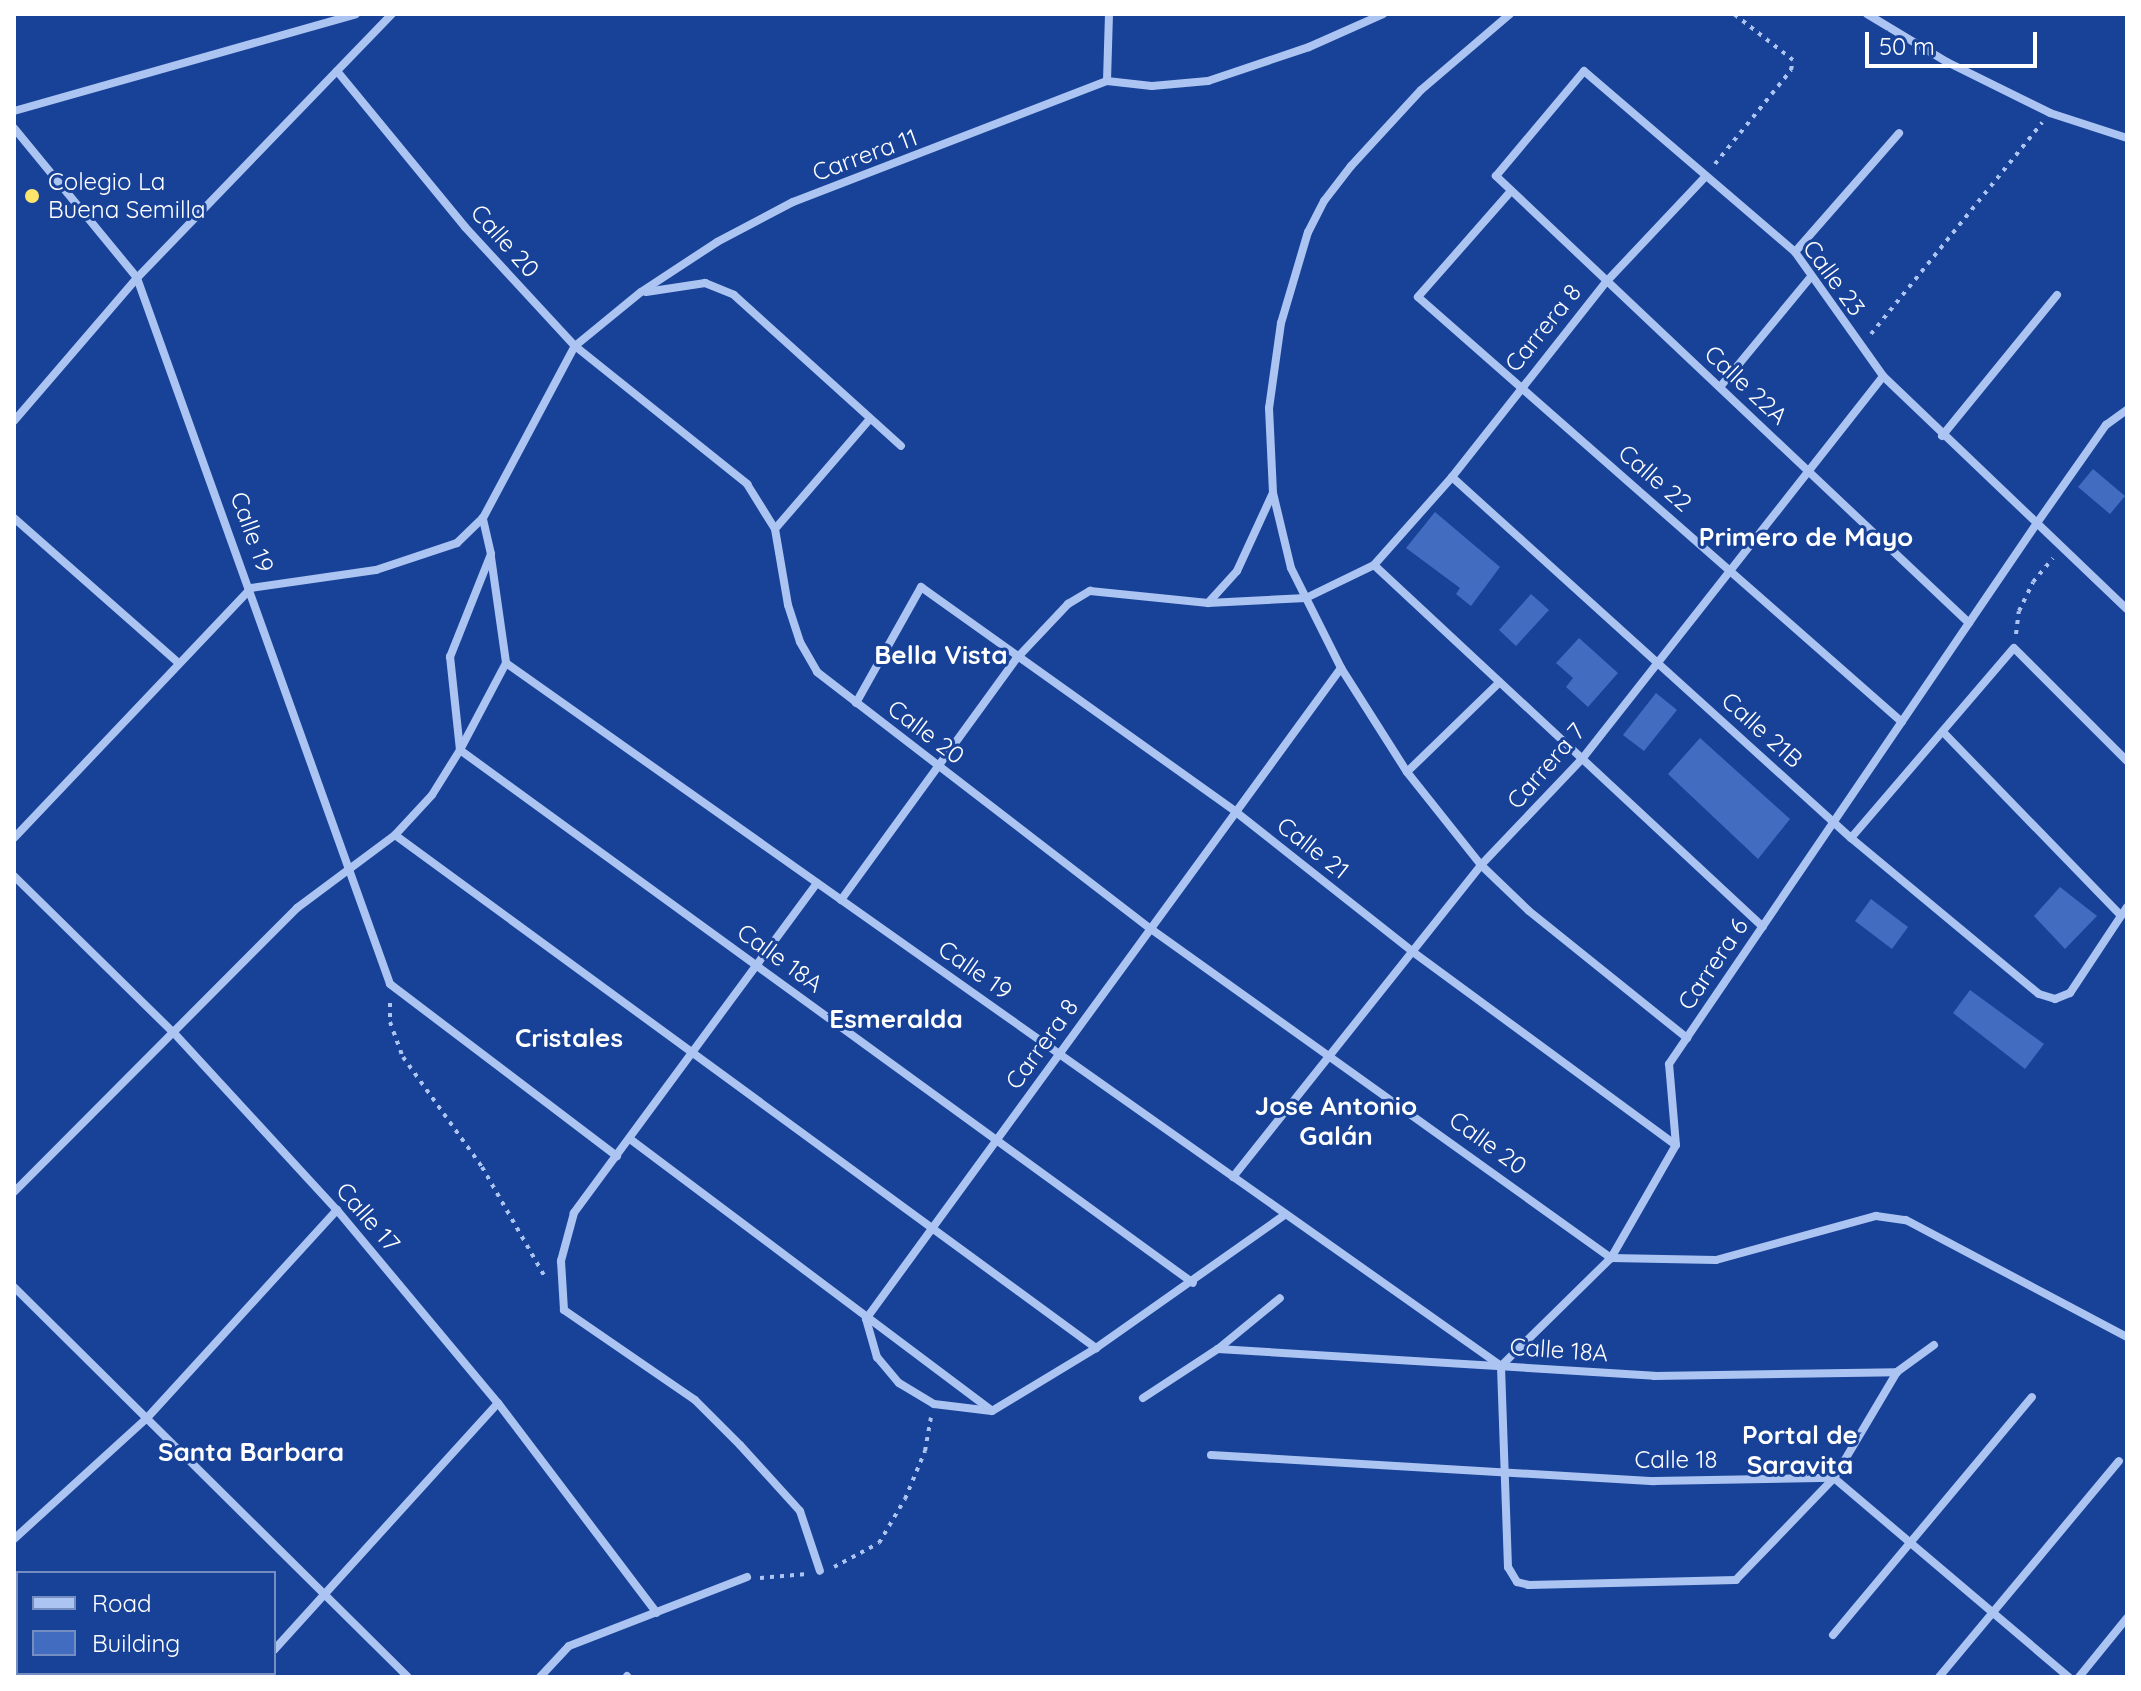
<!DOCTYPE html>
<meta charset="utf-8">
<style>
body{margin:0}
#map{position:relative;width:2141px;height:1691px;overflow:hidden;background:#184298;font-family:Quicksand,sans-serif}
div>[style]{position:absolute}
.building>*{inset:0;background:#416cbf}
.path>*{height:4px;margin-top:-2px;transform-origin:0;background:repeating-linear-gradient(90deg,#acc4f1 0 4px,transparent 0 10px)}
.minor>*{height:8px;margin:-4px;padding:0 4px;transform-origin:4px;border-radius:4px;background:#acc4f1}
.dots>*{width:22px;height:22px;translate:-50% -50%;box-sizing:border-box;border:4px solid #184298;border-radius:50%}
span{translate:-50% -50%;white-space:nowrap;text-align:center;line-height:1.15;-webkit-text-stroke:6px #184298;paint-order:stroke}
.street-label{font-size:24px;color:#fff}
.poi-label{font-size:24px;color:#fff}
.left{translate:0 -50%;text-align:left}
.neighbourhood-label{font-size:26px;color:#fff;font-weight:700}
.frame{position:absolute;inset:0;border:16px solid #fff;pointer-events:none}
.legend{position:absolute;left:16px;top:1571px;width:260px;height:104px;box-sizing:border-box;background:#184298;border:2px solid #748ec1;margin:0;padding:10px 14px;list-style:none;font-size:24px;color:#fff}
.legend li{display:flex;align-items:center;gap:16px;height:40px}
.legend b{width:40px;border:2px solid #748ec1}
.scale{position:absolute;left:1865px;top:32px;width:172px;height:36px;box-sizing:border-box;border:4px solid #fff;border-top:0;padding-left:10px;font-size:24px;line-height:28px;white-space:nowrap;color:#fff;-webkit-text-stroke:6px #184298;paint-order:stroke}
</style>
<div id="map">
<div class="building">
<i style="clip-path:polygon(2093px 469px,2125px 496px,2110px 514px,2078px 487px)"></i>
<i style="clip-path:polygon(1435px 512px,1500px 567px,1471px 606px,1456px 594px,1460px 588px,1406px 548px)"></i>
<i style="clip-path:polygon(1531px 594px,1549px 610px,1516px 646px,1499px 630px)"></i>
<i style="clip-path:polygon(1579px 638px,1618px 673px,1588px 707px,1566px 687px,1573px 678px,1556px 663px)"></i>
<i style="clip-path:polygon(1656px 693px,1677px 710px,1644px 751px,1623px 735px)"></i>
<i style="clip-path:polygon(1700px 738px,1790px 819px,1758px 859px,1668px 774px)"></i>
<i style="clip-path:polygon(2060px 887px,2097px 916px,2065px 949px,2034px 916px)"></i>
<i style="clip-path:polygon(1871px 899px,1908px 927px,1892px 949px,1855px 921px)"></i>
<i style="clip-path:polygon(1970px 990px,2044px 1044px,2025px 1069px,1953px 1013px)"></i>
</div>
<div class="path">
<i style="left:1715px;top:164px;width:121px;rotate:-51deg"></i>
<i style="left:1791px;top:70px;width:10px;rotate:-79deg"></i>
<i style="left:1793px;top:60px;width:75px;rotate:-142.1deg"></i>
<i style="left:1871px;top:334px;width:272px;rotate:-51deg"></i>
<i style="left:2016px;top:634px;width:23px;rotate:-83deg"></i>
<i style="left:2019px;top:611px;width:32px;rotate:-64deg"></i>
<i style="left:2033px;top:582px;width:31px;rotate:-50deg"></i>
<i style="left:390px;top:1003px;width:19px;rotate:90deg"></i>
<i style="left:390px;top:1022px;width:37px;rotate:70deg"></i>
<i style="left:403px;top:1057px;width:135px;rotate:54.3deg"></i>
<i style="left:482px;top:1167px;width:127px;rotate:60.2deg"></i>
<i style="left:834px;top:1567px;width:51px;rotate:-28.1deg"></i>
<i style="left:879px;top:1543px;width:51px;rotate:-59.4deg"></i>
<i style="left:905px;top:1499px;width:52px;rotate:-67.4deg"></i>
<i style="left:925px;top:1451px;width:34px;rotate:-80deg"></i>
<i style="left:760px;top:1578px;width:47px;rotate:-4.9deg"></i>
</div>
<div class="minor">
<i style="left:1510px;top:14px;width:117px;rotate:139.5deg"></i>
<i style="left:1421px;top:90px;width:103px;rotate:132.6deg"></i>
<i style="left:1351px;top:166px;width:44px;rotate:127.6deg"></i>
<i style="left:1324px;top:201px;width:35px;rotate:117deg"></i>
<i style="left:1308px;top:232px;width:95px;rotate:106.5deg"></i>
<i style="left:1281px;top:323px;width:86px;rotate:98deg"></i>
<i style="left:1269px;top:408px;width:85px;rotate:87.3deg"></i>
<i style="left:1273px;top:493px;width:77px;rotate:76.5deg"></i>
<i style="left:1291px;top:568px;width:112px;rotate:63.4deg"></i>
<i style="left:1341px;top:668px;width:123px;rotate:57.6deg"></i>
<i style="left:1407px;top:772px;width:119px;rotate:51.5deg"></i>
<i style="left:1481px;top:865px;width:66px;rotate:43.8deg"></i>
<i style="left:1529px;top:911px;width:203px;rotate:38.8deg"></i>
<i style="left:1867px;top:14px;width:93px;rotate:31deg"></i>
<i style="left:1947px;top:62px;width:115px;rotate:26.3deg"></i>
<i style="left:2050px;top:113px;width:81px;rotate:18deg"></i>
<i style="left:337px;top:71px;width:202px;rotate:50.6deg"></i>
<i style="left:465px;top:227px;width:162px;rotate:47.3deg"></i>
<i style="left:575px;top:346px;width:221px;rotate:38.7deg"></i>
<i style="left:747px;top:484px;width:53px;rotate:58.1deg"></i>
<i style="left:775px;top:529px;width:77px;rotate:80.3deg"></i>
<i style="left:788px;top:605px;width:39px;rotate:72deg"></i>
<i style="left:800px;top:642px;width:34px;rotate:60deg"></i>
<i style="left:817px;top:672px;width:421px;rotate:37.6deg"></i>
<i style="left:1151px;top:929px;width:566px;rotate:35.57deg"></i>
<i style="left:1107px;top:81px;width:67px;rotate:-88.3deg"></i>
<i style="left:14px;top:111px;width:355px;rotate:-15.8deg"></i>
<i style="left:14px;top:128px;width:194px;rotate:50.6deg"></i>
<i style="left:137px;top:278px;width:750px;rotate:70.28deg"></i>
<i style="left:390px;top:984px;width:285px;rotate:37.2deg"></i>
<i style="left:1511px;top:191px;width:141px;rotate:131.3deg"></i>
<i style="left:1418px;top:297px;width:644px;rotate:41.29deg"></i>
<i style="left:1795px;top:252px;width:158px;rotate:-48.8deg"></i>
<i style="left:646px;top:292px;width:60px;rotate:-8.7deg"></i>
<i style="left:705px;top:283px;width:31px;rotate:22deg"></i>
<i style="left:734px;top:295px;width:225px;rotate:42.1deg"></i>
<i style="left:1720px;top:387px;width:140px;rotate:-50.5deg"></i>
<i style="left:14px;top:421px;width:189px;rotate:-49.3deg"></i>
<i style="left:137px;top:278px;width:367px;rotate:-46deg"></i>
<i style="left:1942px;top:436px;width:182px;rotate:-50.8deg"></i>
<i style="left:1452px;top:477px;width:538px;rotate:42.14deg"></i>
<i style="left:1851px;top:838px;width:244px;rotate:39.7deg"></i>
<i style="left:2039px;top:994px;width:17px;rotate:17deg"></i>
<i style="left:2055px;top:999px;width:16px;rotate:-22deg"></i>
<i style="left:2070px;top:993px;width:103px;rotate:-56.5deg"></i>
<i style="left:14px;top:518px;width:216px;rotate:41.4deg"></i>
<i style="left:775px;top:529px;width:145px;rotate:-49.2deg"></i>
<i style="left:491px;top:557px;width:107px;rotate:81.9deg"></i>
<i style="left:1374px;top:565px;width:531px;rotate:42.94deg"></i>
<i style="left:1208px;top:603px;width:43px;rotate:-47.8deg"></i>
<i style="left:1237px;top:571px;width:84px;rotate:-65.3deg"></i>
<i style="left:1969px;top:623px;width:651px;rotate:-136.62deg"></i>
<i style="left:1496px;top:176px;width:137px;rotate:-50deg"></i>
<i style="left:1584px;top:71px;width:278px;rotate:40.6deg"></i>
<i style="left:1795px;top:252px;width:152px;rotate:54.6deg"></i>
<i style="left:1883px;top:376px;width:337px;rotate:43.7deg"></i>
<i style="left:506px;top:663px;width:1218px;rotate:35.24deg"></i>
<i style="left:506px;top:663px;width:98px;rotate:117.9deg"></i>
<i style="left:460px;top:750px;width:906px;rotate:36.02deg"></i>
<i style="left:856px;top:703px;width:133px;rotate:-60.7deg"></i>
<i style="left:921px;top:587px;width:387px;rotate:35.5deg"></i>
<i style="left:1236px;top:812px;width:226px;rotate:38.3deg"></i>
<i style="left:1413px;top:952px;width:326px;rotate:36.3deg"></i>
<i style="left:1943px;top:732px;width:256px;rotate:45.9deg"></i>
<i style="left:1407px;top:772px;width:129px;rotate:-44.1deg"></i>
<i style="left:395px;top:835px;width:869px;rotate:36.2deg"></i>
<i style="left:14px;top:838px;width:344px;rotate:-46.5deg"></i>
<i style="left:251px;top:588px;width:126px;rotate:-8.2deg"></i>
<i style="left:376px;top:570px;width:85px;rotate:-18.4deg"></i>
<i style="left:457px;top:543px;width:36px;rotate:-44deg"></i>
<i style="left:483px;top:518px;width:195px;rotate:-61.9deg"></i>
<i style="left:575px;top:346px;width:85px;rotate:-39.3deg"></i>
<i style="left:641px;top:292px;width:91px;rotate:-33.3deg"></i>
<i style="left:717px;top:242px;width:86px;rotate:-27.8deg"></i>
<i style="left:793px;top:202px;width:337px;rotate:-21.1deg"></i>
<i style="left:1107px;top:81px;width:45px;rotate:6.3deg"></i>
<i style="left:1152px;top:86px;width:56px;rotate:-5.1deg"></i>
<i style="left:1208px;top:81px;width:107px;rotate:-18.6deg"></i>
<i style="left:1309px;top:47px;width:81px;rotate:-24deg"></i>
<i style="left:1851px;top:838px;width:250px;rotate:-49.4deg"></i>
<i style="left:2014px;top:648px;width:160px;rotate:45deg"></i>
<i style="left:14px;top:876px;width:224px;rotate:44.5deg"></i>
<i style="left:174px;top:1033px;width:241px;rotate:47.4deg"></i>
<i style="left:337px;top:1210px;width:251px;rotate:50.2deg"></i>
<i style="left:498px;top:1403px;width:263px;rotate:52.9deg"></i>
<i style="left:817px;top:883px;width:410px;rotate:126.4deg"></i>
<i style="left:574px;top:1213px;width:50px;rotate:105.2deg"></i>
<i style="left:561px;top:1261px;width:49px;rotate:86.5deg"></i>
<i style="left:564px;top:1310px;width:159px;rotate:34.5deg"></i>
<i style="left:695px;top:1400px;width:64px;rotate:45deg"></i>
<i style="left:740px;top:1445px;width:89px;rotate:47.7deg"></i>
<i style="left:800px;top:1511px;width:63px;rotate:71.6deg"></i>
<i style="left:841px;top:900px;width:298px;rotate:-54deg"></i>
<i style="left:1016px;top:659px;width:76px;rotate:-46.6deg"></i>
<i style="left:1068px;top:604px;width:26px;rotate:-31deg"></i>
<i style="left:1090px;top:591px;width:119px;rotate:5.8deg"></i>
<i style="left:1208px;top:603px;width:98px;rotate:-2.9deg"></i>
<i style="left:1306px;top:598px;width:76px;rotate:-25.9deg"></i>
<i style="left:1374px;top:565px;width:118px;rotate:-48.4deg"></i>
<i style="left:1452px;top:477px;width:250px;rotate:-51.7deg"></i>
<i style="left:1607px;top:281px;width:144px;rotate:-46.7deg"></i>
<i style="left:630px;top:1139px;width:451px;rotate:36.9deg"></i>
<i style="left:1233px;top:1177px;width:399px;rotate:-51.5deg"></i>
<i style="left:1481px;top:865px;width:146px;rotate:-46.4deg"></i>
<i style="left:1582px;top:759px;width:487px;rotate:-51.8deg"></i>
<i style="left:14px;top:1192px;width:401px;rotate:-45.1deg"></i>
<i style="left:297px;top:908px;width:122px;rotate:-36.7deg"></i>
<i style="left:395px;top:835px;width:54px;rotate:-47.2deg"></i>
<i style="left:432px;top:795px;width:53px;rotate:-58.1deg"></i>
<i style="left:460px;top:750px;width:94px;rotate:-96.1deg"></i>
<i style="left:450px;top:657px;width:111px;rotate:-68.3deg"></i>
<i style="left:491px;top:554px;width:37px;rotate:-103deg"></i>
<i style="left:1611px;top:1258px;width:105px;rotate:1.1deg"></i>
<i style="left:1716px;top:1260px;width:166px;rotate:-15.4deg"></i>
<i style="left:1876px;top:1216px;width:30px;rotate:8deg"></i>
<i style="left:1906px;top:1220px;width:250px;rotate:27.9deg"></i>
<i style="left:14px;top:1287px;width:554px;rotate:44.71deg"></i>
<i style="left:866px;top:1319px;width:806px;rotate:-53.88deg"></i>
<i style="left:866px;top:1319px;width:40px;rotate:74deg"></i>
<i style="left:877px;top:1357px;width:34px;rotate:50deg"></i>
<i style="left:899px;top:1383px;width:41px;rotate:31deg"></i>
<i style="left:934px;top:1404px;width:58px;rotate:6.9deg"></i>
<i style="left:992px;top:1411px;width:122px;rotate:-31.2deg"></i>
<i style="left:1096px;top:1348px;width:232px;rotate:-35.2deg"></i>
<i style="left:1934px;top:1345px;width:46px;rotate:143.9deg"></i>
<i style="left:1897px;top:1372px;width:123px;rotate:120.7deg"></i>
<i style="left:1834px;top:1478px;width:141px;rotate:133.9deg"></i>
<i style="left:1736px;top:1580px;width:207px;rotate:178.6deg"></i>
<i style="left:1529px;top:1585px;width:12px;rotate:-166deg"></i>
<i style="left:1517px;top:1582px;width:17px;rotate:-121deg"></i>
<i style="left:1508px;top:1567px;width:201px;rotate:-92deg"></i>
<i style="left:1501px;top:1366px;width:154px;rotate:-44.5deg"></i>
<i style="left:1611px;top:1258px;width:130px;rotate:-60.1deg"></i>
<i style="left:1676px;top:1145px;width:81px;rotate:-94.9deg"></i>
<i style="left:1669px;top:1064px;width:654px;rotate:-55.78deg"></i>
<i style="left:2037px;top:523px;width:120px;rotate:-54.9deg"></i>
<i style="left:2106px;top:425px;width:26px;rotate:-36deg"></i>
<i style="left:1218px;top:1349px;width:437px;rotate:3.5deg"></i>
<i style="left:1654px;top:1376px;width:243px;rotate:-0.9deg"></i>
<i style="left:1143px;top:1398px;width:90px;rotate:-33.2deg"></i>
<i style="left:1218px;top:1349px;width:80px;rotate:-39.4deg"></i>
<i style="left:1211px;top:1455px;width:444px;rotate:3.4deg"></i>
<i style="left:1654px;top:1481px;width:180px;rotate:-1deg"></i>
<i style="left:1834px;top:1478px;width:308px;rotate:40.3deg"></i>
<i style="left:14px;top:1539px;width:180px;rotate:-42.3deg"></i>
<i style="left:147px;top:1418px;width:282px;rotate:-47.6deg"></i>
<i style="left:1833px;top:1635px;width:310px;rotate:-50.1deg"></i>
<i style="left:274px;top:1650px;width:333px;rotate:-47.8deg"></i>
<i style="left:627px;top:1676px;width:1px;rotate:45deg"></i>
<i style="left:249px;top:1677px;width:6px;rotate:-45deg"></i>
<i style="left:540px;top:1677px;width:42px;rotate:-46.9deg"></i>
<i style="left:569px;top:1646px;width:191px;rotate:-21.2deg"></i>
<i style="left:1939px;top:1677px;width:281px;rotate:-50.2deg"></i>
<i style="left:2079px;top:1677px;width:76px;rotate:-50.9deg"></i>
</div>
<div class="dots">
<i style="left:32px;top:196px;background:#ffe46c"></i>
</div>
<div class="street-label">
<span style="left:865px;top:155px;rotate:-20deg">Carrera 11</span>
<span style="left:505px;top:241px;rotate:48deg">Calle 20</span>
<span style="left:1834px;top:278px;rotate:54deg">Calle 23</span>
<span style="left:1543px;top:328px;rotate:-51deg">Carrera 8</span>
<span style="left:1746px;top:385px;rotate:43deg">Calle 22A</span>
<span style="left:1655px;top:478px;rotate:41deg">Calle 22</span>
<span style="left:252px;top:532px;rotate:70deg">Calle 19</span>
<span style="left:1762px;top:730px;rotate:42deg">Calle 21B</span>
<span style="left:926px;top:732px;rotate:37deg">Calle 20</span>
<span style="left:1546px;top:766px;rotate:-49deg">Carrera 7</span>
<span style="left:1313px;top:848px;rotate:38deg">Calle 21</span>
<span style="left:780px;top:958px;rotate:36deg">Calle 18A</span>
<span style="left:1713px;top:964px;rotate:-56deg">Carrera 6</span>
<span style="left:975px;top:970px;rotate:35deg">Calle 19</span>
<span style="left:1042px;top:1044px;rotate:-54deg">Carrera 8</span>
<span style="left:1488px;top:1143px;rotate:36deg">Calle 20</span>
<span style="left:368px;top:1217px;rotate:49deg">Calle 17</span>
<span style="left:1559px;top:1350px;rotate:4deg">Calle 18A</span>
<span style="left:1676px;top:1460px">Calle 18</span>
</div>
<div class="poi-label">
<span class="left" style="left:48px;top:196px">Colegio La<br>Buena Semilla</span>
</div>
<div class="neighbourhood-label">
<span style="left:1806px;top:537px">Primero de Mayo</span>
<span style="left:941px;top:655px">Bella Vista</span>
<span style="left:896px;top:1019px">Esmeralda</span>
<span style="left:569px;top:1038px">Cristales</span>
<span style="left:1336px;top:1121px">Jose Antonio<br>Galán</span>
<span style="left:1800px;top:1450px">Portal de<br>Saravita</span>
<span style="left:251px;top:1452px">Santa Barbara</span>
</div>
<div class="frame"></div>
<ul class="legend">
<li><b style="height:10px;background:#acc4f1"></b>Road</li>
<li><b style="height:22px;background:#416cbf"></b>Building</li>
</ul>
<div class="scale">50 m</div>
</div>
